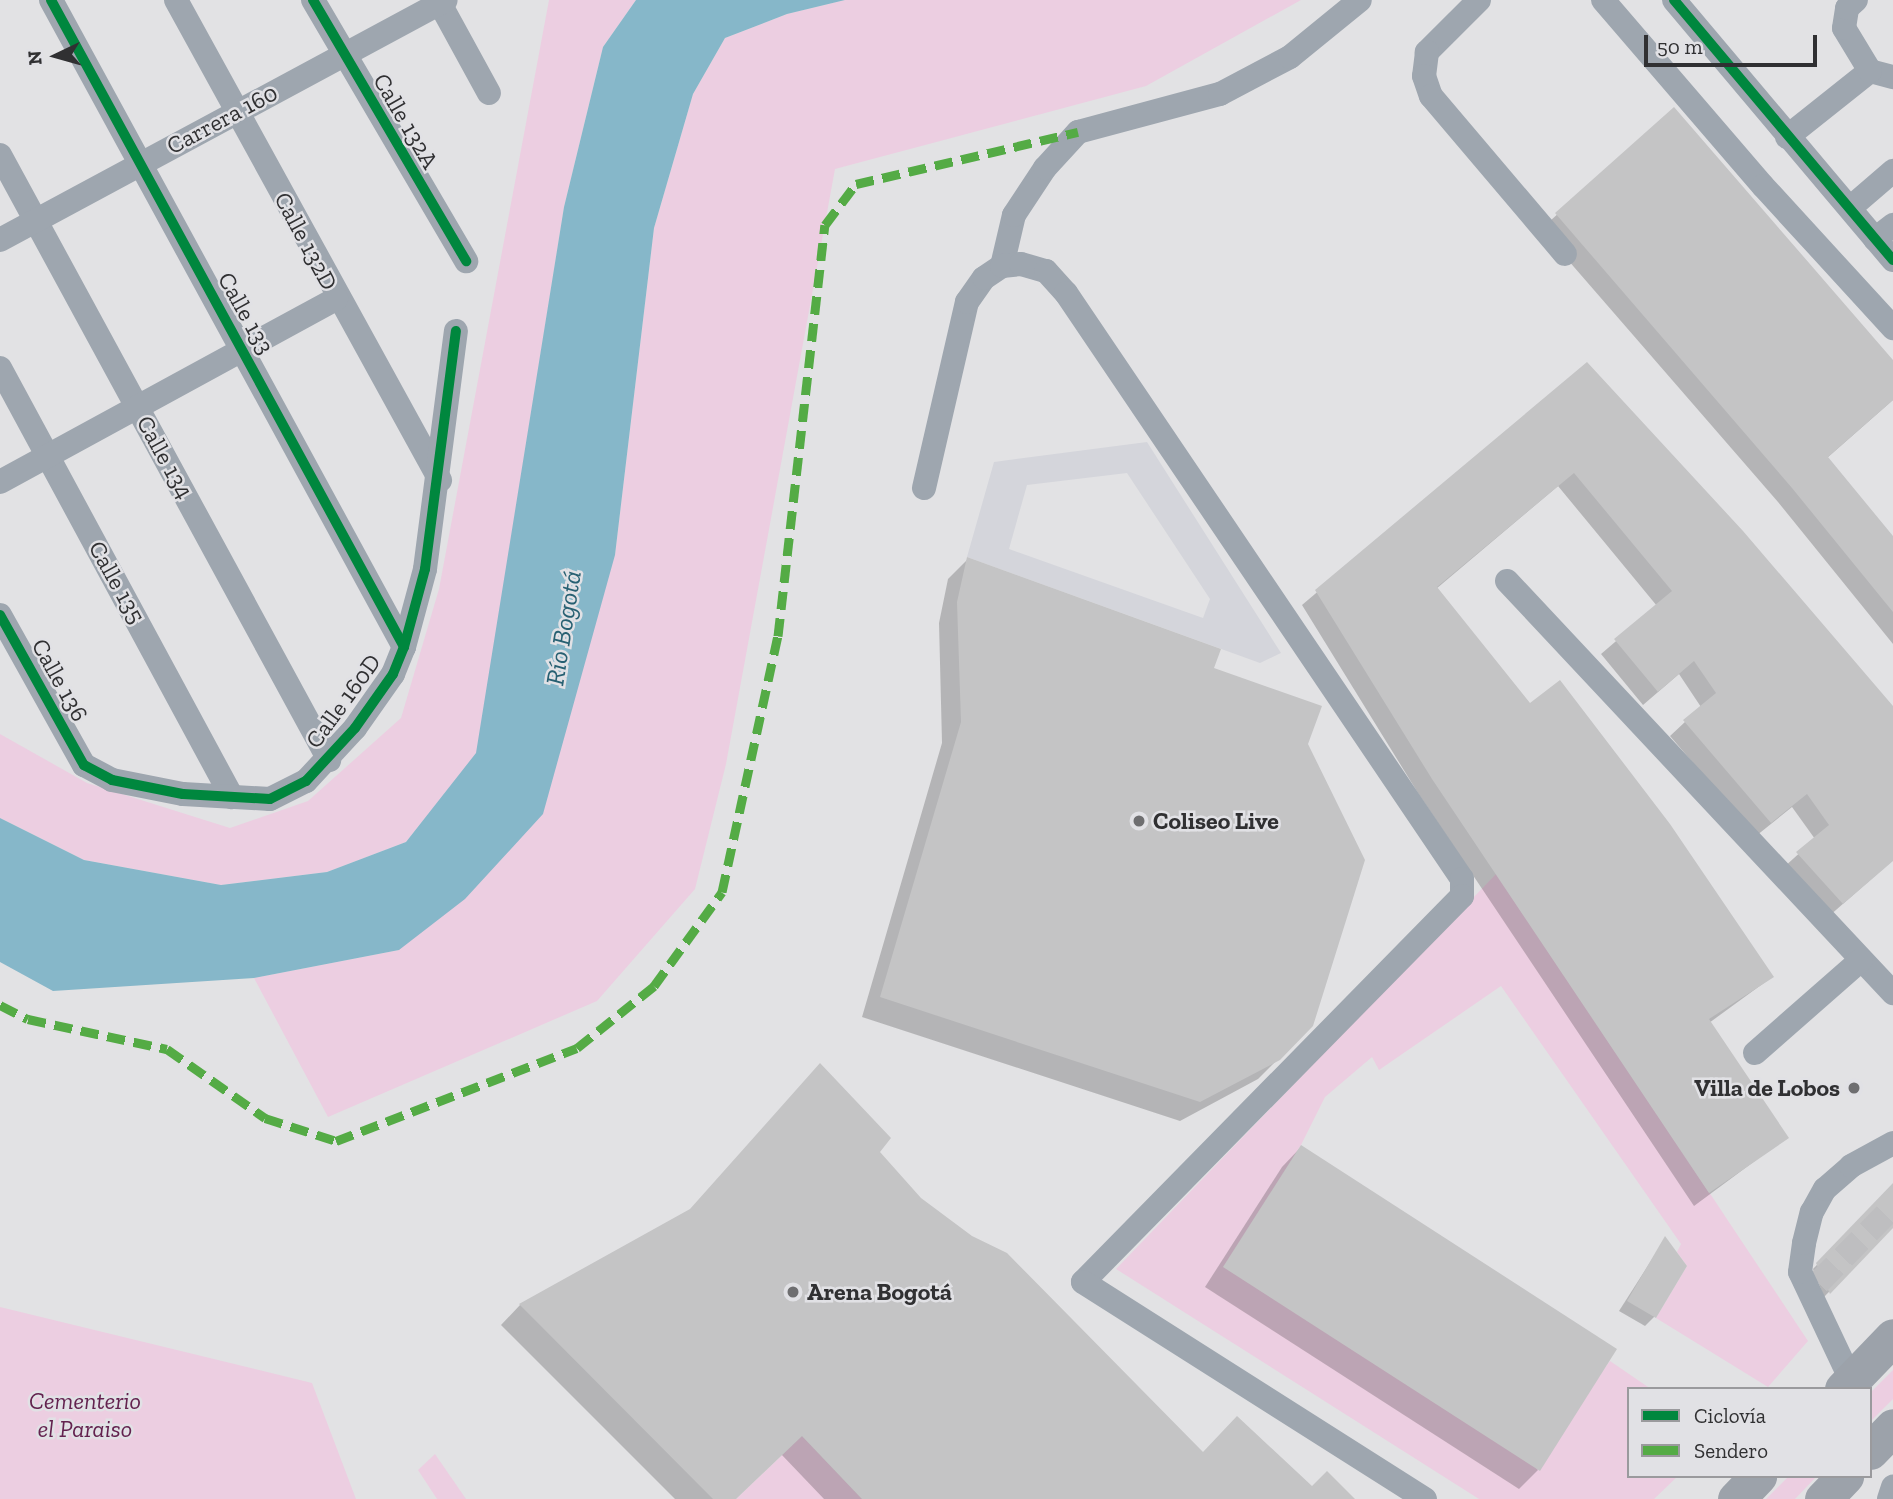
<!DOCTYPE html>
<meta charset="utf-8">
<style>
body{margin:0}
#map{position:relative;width:1893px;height:1499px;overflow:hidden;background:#e2e2e4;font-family:"Zilla Slab",serif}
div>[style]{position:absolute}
.built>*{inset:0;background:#d4d5db}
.green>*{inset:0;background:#eccee1}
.water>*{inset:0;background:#86b7c9}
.shadow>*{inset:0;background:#0003}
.building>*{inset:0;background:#c4c4c5}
.minor-tunnel>*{height:24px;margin-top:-12px;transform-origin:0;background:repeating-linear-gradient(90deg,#bebec0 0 24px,transparent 0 36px)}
.minor>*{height:24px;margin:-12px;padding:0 12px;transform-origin:12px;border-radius:12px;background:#9ea6af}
.highway>*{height:37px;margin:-18.5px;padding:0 18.5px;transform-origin:18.5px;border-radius:18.5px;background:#9ca2aa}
.quiet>*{height:9px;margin-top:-4.5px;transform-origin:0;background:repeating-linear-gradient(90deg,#54ab45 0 18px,transparent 0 27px)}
.cycleway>*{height:10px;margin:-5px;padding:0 5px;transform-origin:5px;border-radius:5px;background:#00873e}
.dots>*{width:19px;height:19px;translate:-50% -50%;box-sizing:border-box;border:4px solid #e1e1e5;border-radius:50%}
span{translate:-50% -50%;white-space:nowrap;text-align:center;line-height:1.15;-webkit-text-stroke:5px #e1e1e5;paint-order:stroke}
.street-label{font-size:24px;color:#303032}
.poi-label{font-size:24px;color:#303032;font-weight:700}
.left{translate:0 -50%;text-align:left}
.right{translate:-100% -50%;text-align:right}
.park-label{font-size:24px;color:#63224f;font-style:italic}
.water-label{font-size:26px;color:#276072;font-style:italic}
.legend{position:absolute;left:1627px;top:1387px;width:245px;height:91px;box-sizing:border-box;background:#e1e1e5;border:2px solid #9a9a9d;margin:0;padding:9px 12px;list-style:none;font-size:21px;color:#303032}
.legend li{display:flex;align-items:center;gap:14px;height:35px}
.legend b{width:35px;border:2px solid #9a9a9d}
.north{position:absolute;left:21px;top:21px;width:70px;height:70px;-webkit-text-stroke:5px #e1e1e5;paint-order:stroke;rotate:265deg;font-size:19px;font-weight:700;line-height:28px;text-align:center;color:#303032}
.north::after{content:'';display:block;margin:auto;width:24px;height:32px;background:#303032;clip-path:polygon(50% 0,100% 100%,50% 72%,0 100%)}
.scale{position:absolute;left:1644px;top:35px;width:173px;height:32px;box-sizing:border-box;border:4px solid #303032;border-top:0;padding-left:9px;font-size:21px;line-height:24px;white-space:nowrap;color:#303032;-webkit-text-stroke:5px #e1e1e5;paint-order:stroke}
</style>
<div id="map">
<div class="built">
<i style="clip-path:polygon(evenodd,1147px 442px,1281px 653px,1260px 663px,967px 557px,994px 462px,1147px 442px,1127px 473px,1210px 599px,1203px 618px,1009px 549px,1027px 485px,1127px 473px)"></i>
</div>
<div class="green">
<i style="clip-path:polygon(549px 0,636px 0,603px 47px,564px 207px,477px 753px,406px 842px,327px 872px,221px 885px,84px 860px,0 818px,0 734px,87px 783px,230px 828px,308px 801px,401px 718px,439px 589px)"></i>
<i style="clip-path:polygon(845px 0,1301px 0,1146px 86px,835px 169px,726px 764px,695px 889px,597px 1001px,328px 1117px,254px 978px,399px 950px,615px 555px,654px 228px,693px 94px,725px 38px,787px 14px)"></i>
<i style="clip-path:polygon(1497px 873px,1808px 1341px,1768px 1387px,1656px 1318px,1687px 1266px,1677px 1252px,1681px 1244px,1501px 986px,1379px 1070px,1372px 1057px,1325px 1097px,1301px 1145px,1224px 1267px,1533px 1466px,1610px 1361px,1651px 1389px,1629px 1389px,1629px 1476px,1678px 1476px,1654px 1499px,1479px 1499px,1116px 1269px)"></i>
<i style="clip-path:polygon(0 1307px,312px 1383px,356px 1499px,0 1499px)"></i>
<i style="clip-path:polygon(1893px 1370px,1893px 1399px,1870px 1422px,1870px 1393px)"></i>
<i style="clip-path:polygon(802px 1436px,862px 1499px,736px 1499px)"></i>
<i style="clip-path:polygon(435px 1454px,466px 1499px,437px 1499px,418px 1470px)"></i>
<i style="clip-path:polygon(1789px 1476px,1817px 1476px,1795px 1499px,1766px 1499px)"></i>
</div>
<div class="water">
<i style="clip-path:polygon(636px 0,845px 0,787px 14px,725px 38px,693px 94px,654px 228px,615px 555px,543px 814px,465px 899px,399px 950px,254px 978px,53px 991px,0 962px,0 818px,84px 860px,221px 885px,327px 872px,406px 842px,476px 753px,564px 207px,603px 47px)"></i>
</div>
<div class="shadow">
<i style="clip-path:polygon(1674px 110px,1893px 363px,1893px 400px,1827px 458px,1893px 538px,1893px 644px,1778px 502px,1541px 229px)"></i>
<i style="clip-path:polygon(1587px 364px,1893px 707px,1893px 860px,1828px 917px,1783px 868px,1815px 839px,1792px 807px,1756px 836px,1670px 736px,1701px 707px,1679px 674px,1643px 705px,1601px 654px,1657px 606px,1558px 486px,1436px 589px,1530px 705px,1772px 977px,1709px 1023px,1787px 1137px,1694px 1206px,1418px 793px,1302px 605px)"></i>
<i style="clip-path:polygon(968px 559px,1211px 670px,1306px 745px,1312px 1025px,1258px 1079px,1180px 1121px,862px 1017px,942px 743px,939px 623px,948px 579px)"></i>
<i style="clip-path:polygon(1301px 1147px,1538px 1470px,1519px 1489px,1205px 1287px,1282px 1167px)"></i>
<i style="clip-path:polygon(878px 1152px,920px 1199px,1202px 1454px,1352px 1499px,824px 1499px,781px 1454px,734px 1499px,675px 1499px,501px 1325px,520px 1305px,687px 1212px)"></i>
<i style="clip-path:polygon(1893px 1185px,1893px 1226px,1824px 1297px,1813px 1269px)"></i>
<i style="clip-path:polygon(1665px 1239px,1654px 1317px,1645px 1326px,1619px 1311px)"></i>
</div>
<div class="building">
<i style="clip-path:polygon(1674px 107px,1893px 360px,1893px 400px,1828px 457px,1893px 536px,1893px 612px,1792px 488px,1555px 213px)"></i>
<i style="clip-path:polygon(1587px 362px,1743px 531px,1893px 706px,1893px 861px,1843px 904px,1796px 852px,1829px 825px,1807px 794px,1771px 823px,1683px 720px,1716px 693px,1694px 661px,1658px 692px,1614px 639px,1672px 591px,1574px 473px,1437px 587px,1530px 703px,1560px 680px,1670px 824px,1774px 977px,1709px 1019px,1789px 1138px,1709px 1193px,1432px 779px,1315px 590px)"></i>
<i style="clip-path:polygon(967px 557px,1221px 649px,1214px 668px,1322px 706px,1308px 744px,1365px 860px,1313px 1026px,1280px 1060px,1200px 1102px,880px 997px,961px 722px,957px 602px)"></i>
<i style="clip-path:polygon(820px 1063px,891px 1138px,880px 1152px,921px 1198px,972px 1236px,1007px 1253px,1203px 1452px,1237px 1416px,1312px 1486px,1327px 1471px,1355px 1499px,862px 1499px,802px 1436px,736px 1499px,713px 1499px,519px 1304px,690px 1209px)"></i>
<i style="clip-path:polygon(1301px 1145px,1617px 1349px,1540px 1471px,1223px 1267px)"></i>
<i style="clip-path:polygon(1893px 1183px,1893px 1228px,1830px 1294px,1816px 1263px)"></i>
<i style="clip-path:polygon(1665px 1236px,1687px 1266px,1656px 1318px,1627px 1301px)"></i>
</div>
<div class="minor-tunnel">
<i style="left:1818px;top:1283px;width:107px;rotate:-45.4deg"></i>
</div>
<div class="minor">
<i style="left:51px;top:0;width:737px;rotate:61.38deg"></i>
<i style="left:176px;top:0;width:548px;rotate:61.19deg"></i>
<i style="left:313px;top:0;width:303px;rotate:59.6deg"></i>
<i style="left:438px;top:0;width:106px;rotate:61.3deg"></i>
<i style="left:1479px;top:0;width:74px;rotate:135deg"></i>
<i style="left:1427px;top:52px;width:24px;rotate:97deg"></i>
<i style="left:1424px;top:76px;width:21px;rotate:71deg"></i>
<i style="left:1431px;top:96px;width:207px;rotate:49.7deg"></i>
<i style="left:1603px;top:0;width:245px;rotate:49.3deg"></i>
<i style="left:1763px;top:186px;width:193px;rotate:47.5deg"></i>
<i style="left:1674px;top:0;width:340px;rotate:49.9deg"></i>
<i style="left:1870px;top:71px;width:24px;rotate:15deg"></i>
<i style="left:1787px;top:137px;width:106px;rotate:-38.5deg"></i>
<i style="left:1870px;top:71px;width:50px;rotate:-121.2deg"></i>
<i style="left:1844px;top:28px;width:20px;rotate:-81deg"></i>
<i style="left:1847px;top:8px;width:12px;rotate:-42deg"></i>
<i style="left:0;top:155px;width:689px;rotate:61.46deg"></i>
<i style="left:1850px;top:208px;width:57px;rotate:-40.7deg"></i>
<i style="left:1875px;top:239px;width:23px;rotate:-38deg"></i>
<i style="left:0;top:240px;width:506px;rotate:-28.29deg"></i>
<i style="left:1002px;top:266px;width:52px;rotate:-76.8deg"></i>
<i style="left:1014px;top:215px;width:56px;rotate:-56.6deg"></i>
<i style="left:1045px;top:168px;width:49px;rotate:-47.5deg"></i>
<i style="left:1078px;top:132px;width:147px;rotate:-15deg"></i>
<i style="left:1220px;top:94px;width:79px;rotate:-27.9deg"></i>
<i style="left:1290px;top:57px;width:90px;rotate:-39.2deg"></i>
<i style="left:0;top:368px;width:488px;rotate:61.6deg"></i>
<i style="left:0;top:482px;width:383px;rotate:-28.6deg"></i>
<i style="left:924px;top:488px;width:191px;rotate:-77deg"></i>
<i style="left:967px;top:302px;width:29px;rotate:-55deg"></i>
<i style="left:984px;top:278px;width:22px;rotate:-34deg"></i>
<i style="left:1002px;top:266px;width:19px;rotate:-6deg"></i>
<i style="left:1021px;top:264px;width:26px;rotate:16deg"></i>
<i style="left:1046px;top:271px;width:30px;rotate:48deg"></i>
<i style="left:1066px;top:293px;width:707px;rotate:55.95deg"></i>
<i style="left:1462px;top:879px;width:17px;rotate:90deg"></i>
<i style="left:1462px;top:896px;width:541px;rotate:134.48deg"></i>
<i style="left:1083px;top:1282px;width:405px;rotate:32.4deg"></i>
<i style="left:1507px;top:581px;width:565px;rotate:46.87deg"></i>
<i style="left:0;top:615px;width:172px;rotate:60.8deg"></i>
<i style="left:84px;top:765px;width:32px;rotate:28deg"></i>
<i style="left:112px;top:780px;width:72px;rotate:11.2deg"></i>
<i style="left:183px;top:794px;width:87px;rotate:3.3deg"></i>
<i style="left:270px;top:799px;width:40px;rotate:-26.6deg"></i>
<i style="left:306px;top:781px;width:72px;rotate:-47.2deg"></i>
<i style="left:355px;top:728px;width:66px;rotate:-54.9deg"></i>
<i style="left:393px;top:674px;width:29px;rotate:-68deg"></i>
<i style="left:404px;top:647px;width:81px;rotate:-74.9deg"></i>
<i style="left:425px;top:569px;width:240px;rotate:-82.6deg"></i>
<i style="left:1755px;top:1053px;width:141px;rotate:-41.3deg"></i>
<i style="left:1851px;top:1380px;width:119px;rotate:-115.3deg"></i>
<i style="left:1800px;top:1272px;width:29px;rotate:-82deg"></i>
<i style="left:1804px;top:1243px;width:32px;rotate:-76deg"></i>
<i style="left:1812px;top:1212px;width:26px;rotate:-61deg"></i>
<i style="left:1825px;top:1189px;width:35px;rotate:-41deg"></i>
<i style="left:1851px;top:1166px;width:48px;rotate:-28.7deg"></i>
<i style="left:1889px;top:1499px;width:13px;rotate:-72deg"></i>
</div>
<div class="highway">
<i style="left:1843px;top:1389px;width:72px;rotate:-46.1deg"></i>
<i style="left:1870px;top:1451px;width:33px;rotate:-46deg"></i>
<i style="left:1736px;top:1499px;width:32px;rotate:-46deg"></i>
<i style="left:1823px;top:1499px;width:32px;rotate:-46deg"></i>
</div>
<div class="quiet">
<i style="left:0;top:1005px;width:31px;rotate:27deg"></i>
<i style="left:28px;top:1019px;width:142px;rotate:12.2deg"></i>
<i style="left:167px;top:1049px;width:120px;rotate:35.1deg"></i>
<i style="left:265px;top:1118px;width:75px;rotate:17.9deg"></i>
<i style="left:336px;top:1141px;width:258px;rotate:-21.1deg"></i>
<i style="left:577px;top:1048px;width:99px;rotate:-38.8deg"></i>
<i style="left:654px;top:986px;width:116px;rotate:-54.1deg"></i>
<i style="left:722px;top:892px;width:262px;rotate:-77.7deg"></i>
<i style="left:778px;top:636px;width:414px;rotate:-83.5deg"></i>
<i style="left:825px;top:225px;width:51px;rotate:-52.9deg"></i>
<i style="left:856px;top:184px;width:228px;rotate:-13.2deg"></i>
</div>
<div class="cycleway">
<i style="left:51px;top:0;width:737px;rotate:61.38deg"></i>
<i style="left:313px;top:0;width:303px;rotate:59.6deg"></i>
<i style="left:1674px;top:0;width:340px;rotate:49.9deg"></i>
<i style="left:0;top:615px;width:172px;rotate:60.8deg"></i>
<i style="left:84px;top:765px;width:32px;rotate:28deg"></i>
<i style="left:112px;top:780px;width:72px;rotate:11.2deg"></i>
<i style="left:183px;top:794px;width:87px;rotate:3.3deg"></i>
<i style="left:270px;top:799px;width:40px;rotate:-26.6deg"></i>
<i style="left:306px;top:781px;width:72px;rotate:-47.2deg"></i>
<i style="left:355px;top:728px;width:66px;rotate:-54.9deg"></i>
<i style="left:393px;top:674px;width:29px;rotate:-68deg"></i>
<i style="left:404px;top:647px;width:81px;rotate:-74.9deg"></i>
<i style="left:425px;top:569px;width:240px;rotate:-82.6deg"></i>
</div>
<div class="dots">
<i style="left:1139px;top:821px;background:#6e6e70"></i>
<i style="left:1854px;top:1088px;background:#6e6e70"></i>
<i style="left:793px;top:1292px;background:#6e6e70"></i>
</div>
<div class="street-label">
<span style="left:222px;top:119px;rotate:-28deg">Carrera 160</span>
<span style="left:406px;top:121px;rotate:60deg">Calle 132A</span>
<span style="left:306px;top:241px;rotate:62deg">Calle 132D</span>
<span style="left:246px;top:313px;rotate:61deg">Calle 133</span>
<span style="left:165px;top:457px;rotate:61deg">Calle 134</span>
<span style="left:117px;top:582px;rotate:61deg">Calle 135</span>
<span style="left:60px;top:680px;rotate:61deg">Calle 136</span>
<span style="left:343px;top:701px;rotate:-54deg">Calle 160D</span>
</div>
<div class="poi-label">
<span class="left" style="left:1153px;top:821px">Coliseo Live</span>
<span class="right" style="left:1840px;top:1088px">Villa de Lobos</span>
<span class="left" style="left:807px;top:1292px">Arena Bogotá</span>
</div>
<div class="park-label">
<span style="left:85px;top:1415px">Cementerio<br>el Paraiso</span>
</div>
<div class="water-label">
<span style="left:564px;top:628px;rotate:-81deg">Río Bogotá</span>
</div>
<ul class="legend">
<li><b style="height:9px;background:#00873e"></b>Ciclovía</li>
<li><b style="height:9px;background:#54ab45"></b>Sendero</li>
</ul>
<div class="north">N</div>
<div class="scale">50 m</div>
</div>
